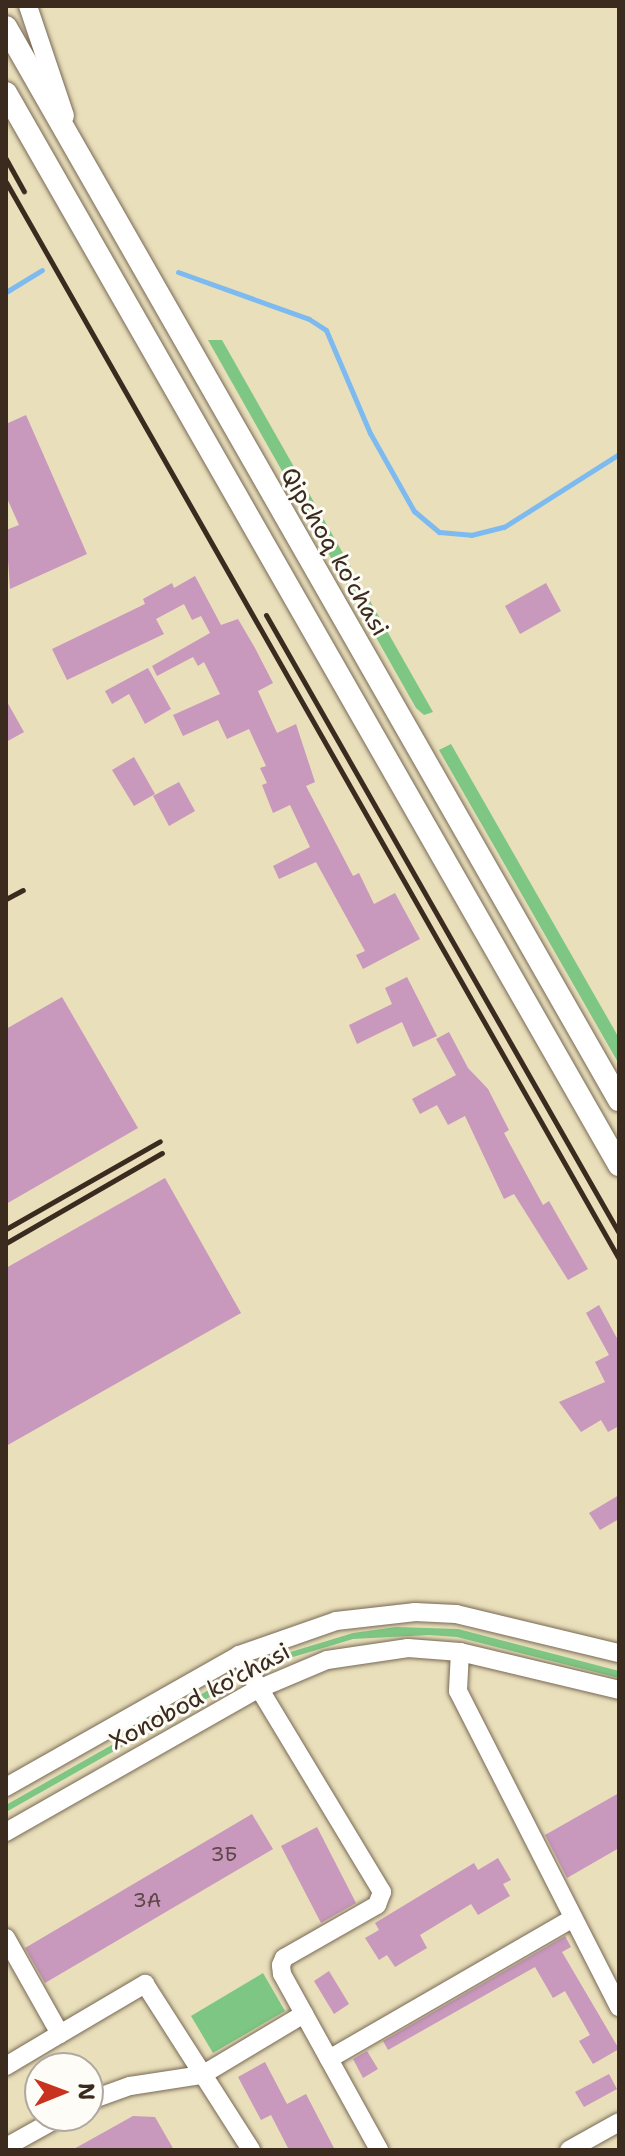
<!DOCTYPE html>
<meta charset="utf-8">
<style>
body{margin:0}
#map{position:relative;width:625px;height:2156px;overflow:hidden;background:#e9dfbb;font-family:"Shantell Sans",sans-serif}
div>[style]{position:absolute}
.green>*{inset:0;background:#7ec683}
.stream>*{height:5px;margin:-2.5px;padding:0 2.5px;transform-origin:2.5px;border-radius:2.5px;background:#7dbaf0}
.building>*{inset:0;background:#c898bd}
.roads{filter:drop-shadow(0 0 2px #786955) drop-shadow(0 0 2px #786955)}
.minor>*{height:18px;margin:-9px;padding:0 9px;transform-origin:9px;border-radius:9px;background:#fff}
.major>*{height:22px;margin:-11px;padding:0 11px;transform-origin:11px;border-radius:11px;background:#fff}
.rail>*{height:5px;margin:-2.5px;padding:0 2.5px;transform-origin:2.5px;border-radius:2.5px;background:#3b2a1e}
span{translate:-50% -50%;white-space:nowrap;text-align:center;line-height:1.15;-webkit-text-stroke:6px #fdfcf7;paint-order:stroke}
.number-label{font-size:20px;color:#5e4646}
.number-label span{-webkit-text-stroke-width:0}
.street-label{font-size:24px;color:#3b2a1e}
.frame{position:absolute;inset:0;border:8px solid #3b2a1e;pointer-events:none}
.north{position:absolute;left:24px;top:2052px;width:80px;height:80px;box-sizing:border-box;background:#fdfcf7;border:2px solid #afa8a0;border-radius:50%;rotate:89deg;font-size:22px;font-weight:700;line-height:32px;text-align:center;color:#3b2a1e}
.north::after{content:'';display:block;margin:auto;width:28px;height:36px;background:#c8321e;clip-path:polygon(50% 0,100% 100%,50% 72%,0 100%)}
</style>
<div id="map">
<div class="green">
<i style="clip-path:polygon(208px 340px,222px 340px,433px 712px,424px 715px,416px 708px)"></i>
<i style="clip-path:polygon(451px 744px,619px 1038px,619px 1064px,439px 750px)"></i>
<i style="clip-path:polygon(396px 1627px,458px 1629px,619px 1671px,619px 1678px,457px 1637px,429px 1635px,353px 1639px,263px 1666px,261px 1661px,353px 1633px)"></i>
<i style="clip-path:polygon(221px 1683px,224px 1689px,6px 1812px,6px 1805px)"></i>
<i style="clip-path:polygon(263px 1973px,285px 2011px,213px 2053px,191px 2016px)"></i>
</div>
<div class="stream">
<i style="left:178px;top:272px;width:139px;rotate:19.7deg"></i>
<i style="left:309px;top:319px;width:20px;rotate:33deg"></i>
<i style="left:326px;top:330px;width:112px;rotate:66.9deg"></i>
<i style="left:370px;top:433px;width:90px;rotate:60.6deg"></i>
<i style="left:414px;top:511px;width:33px;rotate:40deg"></i>
<i style="left:439px;top:532px;width:32px;rotate:5deg"></i>
<i style="left:471px;top:535px;width:34px;rotate:-14deg"></i>
<i style="left:504px;top:527px;width:136px;rotate:-32.4deg"></i>
<i style="left:6px;top:292px;width:42px;rotate:-31.4deg"></i>
</div>
<div class="building">
<i style="clip-path:polygon(26px 415px,87px 554px,10px 589px,6px 530px,19px 525px,6px 496px,6px 424px)"></i>
<i style="clip-path:polygon(195px 576px,221px 625px,238px 619px,255px 648px,273px 683px,258px 691px,277px 733px,296px 724px,315px 782px,306px 786px,353px 876px,359px 873px,374px 904px,395px 893px,420px 939px,363px 969px,356px 955px,365px 951px,316px 862px,279px 879px,273px 866px,310px 847px,290px 805px,273px 813px,262px 785px,267px 783px,260px 768px,266px 766px,249px 729px,227px 739px,218px 720px,183px 736px,173px 715px,220px 694px,204px 662px,198px 666px,193px 657px,157px 676px,152px 666px,210px 633px,201px 616px,192px 620px,184px 604px,156px 619px,164px 634px,67px 680px,52px 649px,145px 604px,143px 599px,172px 583px,174px 588px)"></i>
<i style="clip-path:polygon(546px 583px,561px 611px,520px 634px,505px 606px)"></i>
<i style="clip-path:polygon(148px 668px,171px 709px,145px 724px,129px 694px,112px 704px,105px 691px)"></i>
<i style="clip-path:polygon(6px 700px,24px 732px,6px 742px)"></i>
<i style="clip-path:polygon(134px 757px,155px 794px,134px 806px,112px 770px)"></i>
<i style="clip-path:polygon(179px 782px,195px 811px,169px 826px,153px 796px)"></i>
<i style="clip-path:polygon(407px 977px,437px 1036px,413px 1047px,402px 1022px,357px 1044px,349px 1025px,392px 1004px,385px 988px)"></i>
<i style="clip-path:polygon(62px 997px,138px 1128px,6px 1204px,6px 1029px)"></i>
<i style="clip-path:polygon(449px 1032px,468px 1068px,488px 1089px,509px 1130px,504px 1133px,543px 1205px,549px 1201px,588px 1269px,568px 1280px,514px 1194px,504px 1199px,465px 1116px,448px 1125px,437px 1105px,420px 1114px,412px 1099px,456px 1075px,436px 1039px)"></i>
<i style="clip-path:polygon(165px 1178px,241px 1313px,6px 1446px,6px 1268px)"></i>
<i style="clip-path:polygon(599px 1305px,619px 1342px,619px 1426px,608px 1432px,601px 1420px,581px 1432px,559px 1402px,605px 1382px,595px 1362px,609px 1355px,586px 1313px)"></i>
<i style="clip-path:polygon(619px 1495px,619px 1519px,600px 1530px,589px 1513px)"></i>
<i style="clip-path:polygon(619px 1793px,619px 1848px,567px 1878px,545px 1835px)"></i>
<i style="clip-path:polygon(252px 1814px,273px 1849px,45px 1983px,25px 1948px)"></i>
<i style="clip-path:polygon(317px 1827px,356px 1903px,321px 1923px,281px 1846px)"></i>
<i style="clip-path:polygon(498px 1858px,511px 1880px,503px 1884px,510px 1896px,478px 1915px,471px 1904px,420px 1935px,427px 1948px,395px 1967px,387px 1955px,379px 1960px,365px 1938px,379px 1930px,375px 1923px,474px 1863px,478px 1870px)"></i>
<i style="clip-path:polygon(565px 1936px,571px 1947px,562px 1952px,619px 2049px,593px 2064px,579px 2041px,590px 2035px,565px 1991px,553px 1998px,535px 1967px,388px 2050px,383px 2041px)"></i>
<i style="clip-path:polygon(329px 1971px,349px 2004px,334px 2014px,314px 1981px)"></i>
<i style="clip-path:polygon(367px 2051px,378px 2069px,363px 2078px,353px 2059px)"></i>
<i style="clip-path:polygon(265px 2062px,287px 2104px,306px 2094px,335px 2150px,289px 2150px,271px 2115px,261px 2120px,238px 2077px)"></i>
<i style="clip-path:polygon(609px 2074px,617px 2089px,584px 2107px,575px 2092px)"></i>
<i style="clip-path:polygon(133px 2116px,155px 2117px,174px 2150px,72px 2150px)"></i>
</div>
<div class="roads">
<div class="minor">
<i style="left:28px;top:6px;width:116px;rotate:71.4deg"></i>
<i style="left:460px;top:1652px;width:39px;rotate:93deg"></i>
<i style="left:458px;top:1691px;width:355px;rotate:63deg"></i>
<i style="left:239px;top:1655px;width:277px;rotate:58.9deg"></i>
<i style="left:382px;top:1892px;width:14px;rotate:111deg"></i>
<i style="left:377px;top:1905px;width:107px;rotate:150.3deg"></i>
<i style="left:284px;top:1958px;width:8px;rotate:113deg"></i>
<i style="left:281px;top:1965px;width:9px;rotate:84deg"></i>
<i style="left:282px;top:1974px;width:201px;rotate:61.1deg"></i>
<i style="left:6px;top:1787px;width:268px;rotate:-29.5deg"></i>
<i style="left:239px;top:1655px;width:103px;rotate:-19.3deg"></i>
<i style="left:336px;top:1621px;width:80px;rotate:-6.5deg"></i>
<i style="left:415px;top:1612px;width:41px;rotate:2.8deg"></i>
<i style="left:456px;top:1614px;width:168px;rotate:13.5deg"></i>
<i style="left:6px;top:1832px;width:288px;rotate:-29.6deg"></i>
<i style="left:256px;top:1690px;width:77px;rotate:-22.9deg"></i>
<i style="left:327px;top:1660px;width:82px;rotate:-8.4deg"></i>
<i style="left:408px;top:1648px;width:52px;rotate:4.4deg"></i>
<i style="left:460px;top:1652px;width:163px;rotate:13.4deg"></i>
<i style="left:6px;top:1938px;width:110px;rotate:60.6deg"></i>
<i style="left:60px;top:2034px;width:99px;rotate:-30.5deg"></i>
<i style="left:145px;top:1984px;width:197px;rotate:57.4deg"></i>
<i style="left:329px;top:2059px;width:280px;rotate:-30deg"></i>
<i style="left:6px;top:2066px;width:63px;rotate:-30.7deg"></i>
<i style="left:88px;top:2101px;width:45px;rotate:-19.7deg"></i>
<i style="left:130px;top:2086px;width:73px;rotate:-8.7deg"></i>
<i style="left:202px;top:2075px;width:119px;rotate:-30.9deg"></i>
<i style="left:6px;top:2147px;width:64px;rotate:-29deg"></i>
<i style="left:569px;top:2150px;width:57px;rotate:-29.2deg"></i>
</div>
<div class="major">
<i style="left:6px;top:27px;width:1236px;rotate:60.26deg"></i>
<i style="left:6px;top:93px;width:1235px;rotate:60.24deg"></i>
</div>
</div>
<div class="rail">
<i style="left:6px;top:159px;width:37px;rotate:61deg"></i>
<i style="left:6px;top:182px;width:1239px;rotate:60.35deg"></i>
<i style="left:266px;top:615px;width:712px;rotate:60.27deg"></i>
<i style="left:6px;top:899px;width:19px;rotate:-28deg"></i>
<i style="left:6px;top:1229px;width:177px;rotate:-29.7deg"></i>
<i style="left:6px;top:1243px;width:180px;rotate:-30deg"></i>
</div>
<div class="number-label">
<span style="left:224px;top:1854px">3Б</span>
<span style="left:147px;top:1900px">3А</span>
</div>
<div class="street-label">
<span style="left:334px;top:552px;rotate:60deg">Qipchoq ko'chasi</span>
<span style="left:200px;top:1697px;rotate:-28deg">Xonobod ko'chasi</span>
</div>
<div class="frame"></div>
<div class="north">N</div>
</div>
